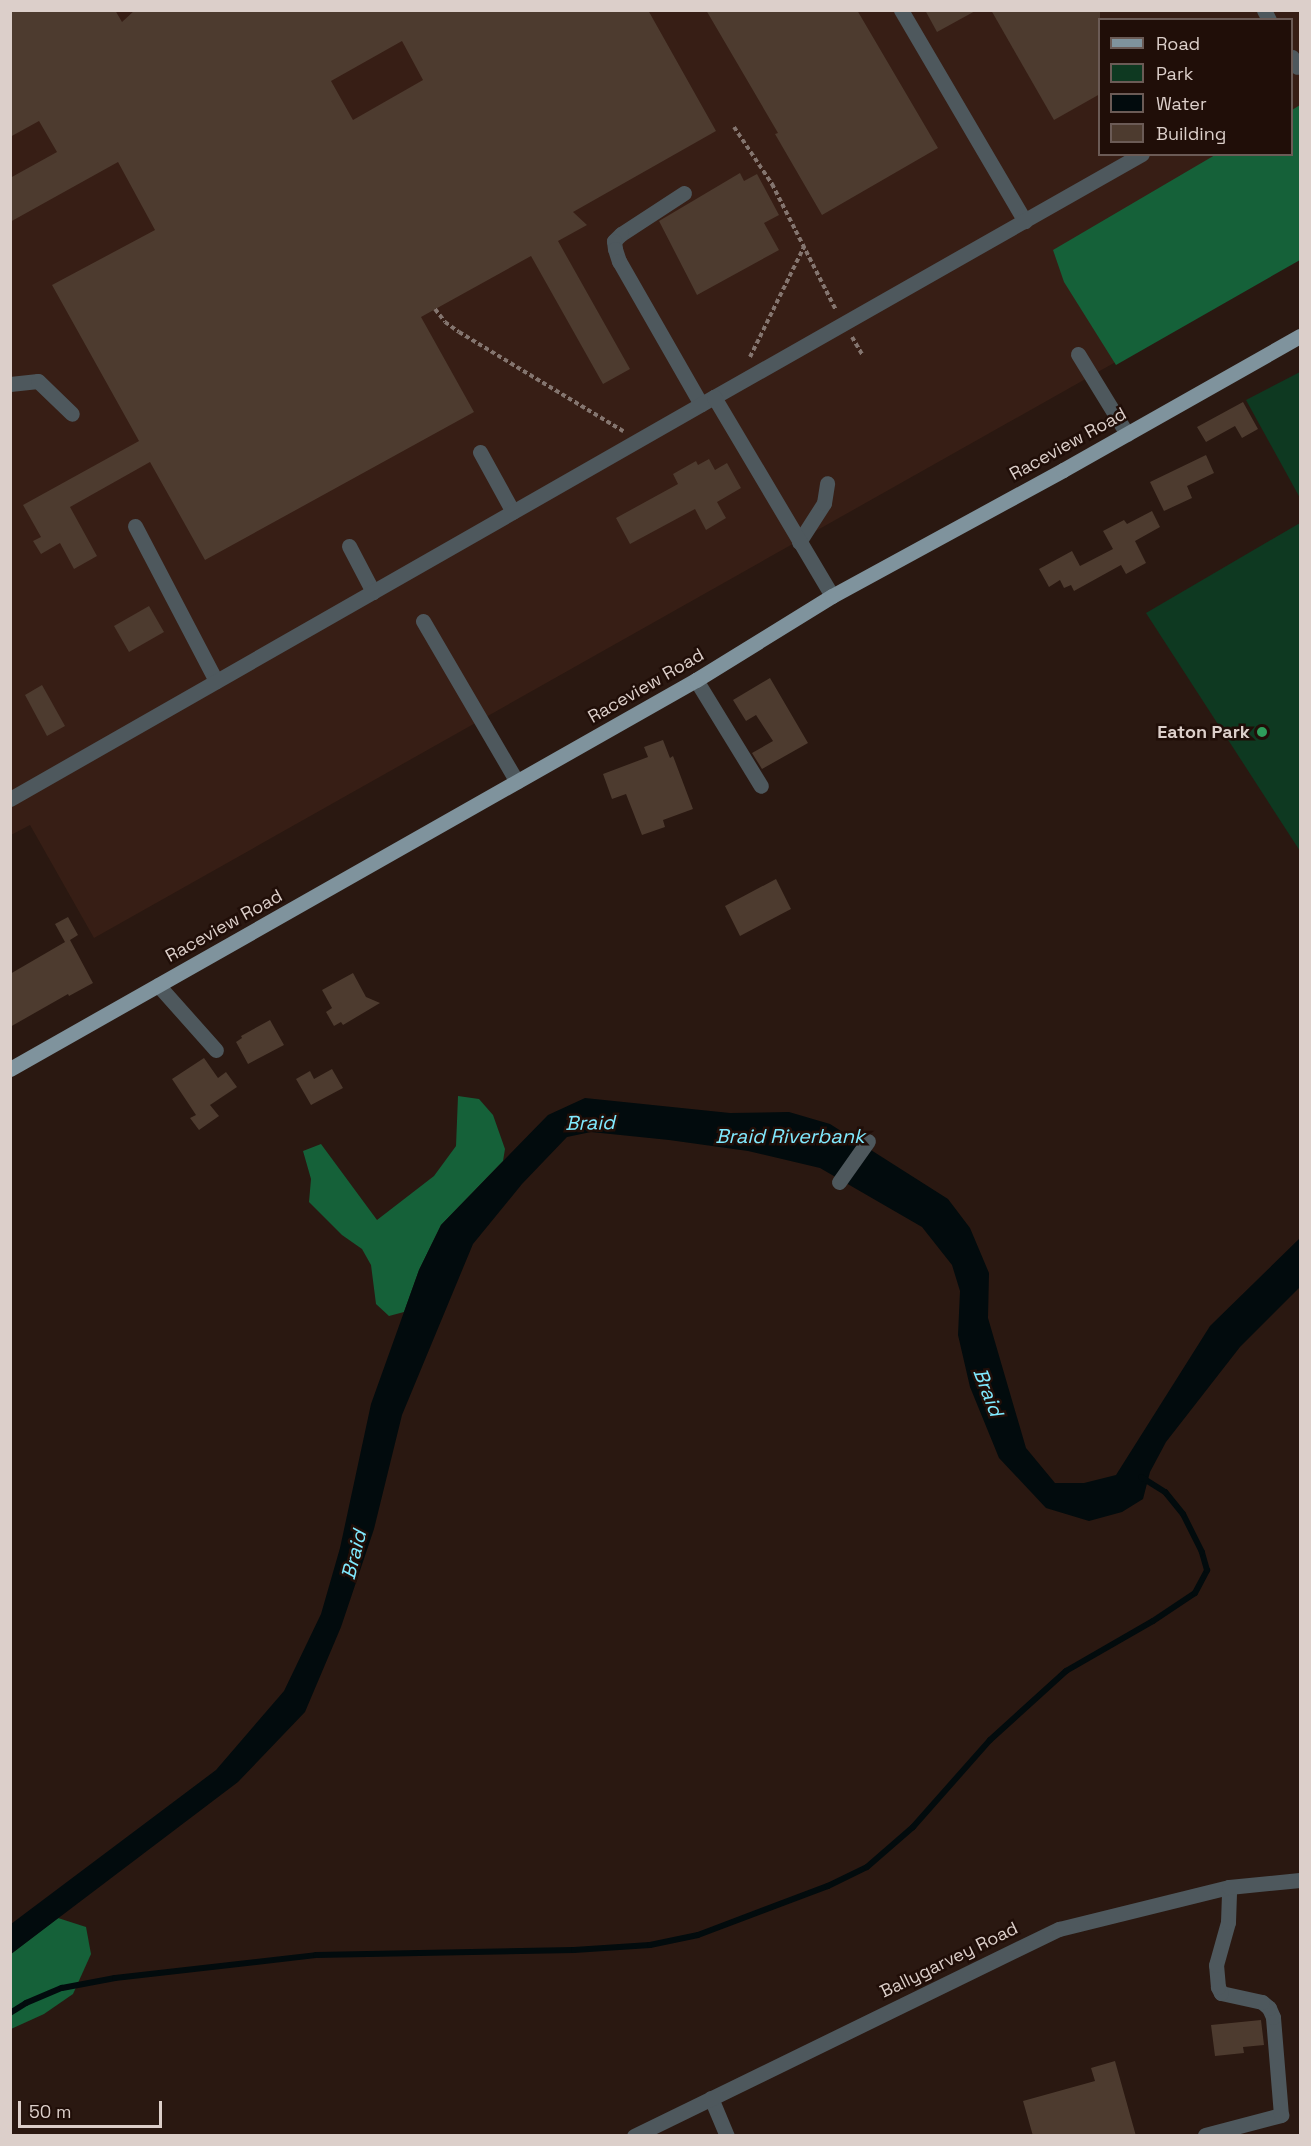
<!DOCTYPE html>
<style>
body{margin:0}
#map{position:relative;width:1311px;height:2146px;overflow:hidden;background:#2a1811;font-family:"Space Grotesk",sans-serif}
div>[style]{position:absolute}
.built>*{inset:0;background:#371e15}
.green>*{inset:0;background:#0e3921}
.forest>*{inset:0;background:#156139}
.water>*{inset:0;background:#020b0d}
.stream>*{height:6px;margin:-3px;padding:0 3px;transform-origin:3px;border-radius:3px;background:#020b0d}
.building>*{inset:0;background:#4d3b2f}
.path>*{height:4px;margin-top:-2px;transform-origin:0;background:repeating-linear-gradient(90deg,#84756f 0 4.5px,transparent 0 7.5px)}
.minor>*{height:15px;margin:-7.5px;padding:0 7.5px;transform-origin:7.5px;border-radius:7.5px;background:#4e585d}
.major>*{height:15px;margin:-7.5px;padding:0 7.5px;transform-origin:7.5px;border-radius:7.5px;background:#7f939d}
.dots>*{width:16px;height:16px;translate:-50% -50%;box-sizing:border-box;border:3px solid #200e08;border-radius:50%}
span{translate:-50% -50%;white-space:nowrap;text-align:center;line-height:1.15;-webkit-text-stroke:5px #200e08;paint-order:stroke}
.street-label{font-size:18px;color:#dccfca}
.poi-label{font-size:18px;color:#dccfca;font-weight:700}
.right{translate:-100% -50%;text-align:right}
.water-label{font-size:20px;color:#80eaff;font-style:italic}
.frame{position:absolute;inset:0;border:12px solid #dccfca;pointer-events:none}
.legend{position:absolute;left:1098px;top:18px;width:195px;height:138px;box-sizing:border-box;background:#200e08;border:2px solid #6b5b56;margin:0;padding:8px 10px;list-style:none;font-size:18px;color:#dccfca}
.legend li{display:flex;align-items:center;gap:12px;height:30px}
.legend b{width:30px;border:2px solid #6b5b56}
.scale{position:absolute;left:18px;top:2101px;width:144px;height:27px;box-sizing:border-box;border:3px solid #dccfca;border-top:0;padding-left:8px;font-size:18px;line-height:21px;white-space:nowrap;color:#dccfca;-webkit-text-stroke:4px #200e08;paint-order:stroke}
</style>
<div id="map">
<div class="built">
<i style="clip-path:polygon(evenodd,11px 11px,1300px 11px,1300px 258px,94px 938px,30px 825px,11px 835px,11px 11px,1100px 20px,1292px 20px,1292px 154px,1100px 154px,1100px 20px)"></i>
</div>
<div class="green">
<i style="clip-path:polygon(1300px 372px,1300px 498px,1246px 400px)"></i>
<i style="clip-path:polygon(1300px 523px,1300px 851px,1146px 613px)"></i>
</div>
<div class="forest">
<i style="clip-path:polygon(1300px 105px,1300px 260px,1116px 365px,1064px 282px,1053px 250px,1215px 155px,1292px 154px,1292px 110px)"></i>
<i style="clip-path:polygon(458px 1096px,479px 1099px,493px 1115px,505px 1149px,503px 1161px,441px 1225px,419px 1270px,404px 1312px,389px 1316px,376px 1304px,371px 1265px,362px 1249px,342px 1235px,309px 1202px,311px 1179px,303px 1151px,321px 1144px,377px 1220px,434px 1176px,456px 1146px)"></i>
<i style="clip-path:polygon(58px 1918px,86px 1927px,91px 1954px,73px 1994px,44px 2014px,11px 2029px,11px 1954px)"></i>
</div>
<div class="water">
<i style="clip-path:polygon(585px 1098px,730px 1113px,789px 1112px,830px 1124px,948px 1199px,970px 1228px,989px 1273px,988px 1318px,1026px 1448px,1055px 1483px,1084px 1483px,1116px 1475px,1210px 1326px,1300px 1238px,1300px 1287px,1240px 1347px,1166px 1442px,1150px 1472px,1143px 1499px,1122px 1512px,1089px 1521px,1046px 1508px,999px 1458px,970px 1387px,958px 1335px,960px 1291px,952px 1265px,922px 1227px,820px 1168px,748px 1151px,669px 1140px,591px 1132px,567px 1137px,522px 1184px,473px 1244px,402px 1415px,374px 1529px,341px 1627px,305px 1712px,238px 1782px,11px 1954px,11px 1924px,216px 1770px,284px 1691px,321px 1614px,340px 1548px,371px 1404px,419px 1270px,441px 1225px,548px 1115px)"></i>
</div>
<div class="stream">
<i style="left:10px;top:2013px;width:19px;rotate:-32deg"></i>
<i style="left:26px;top:2003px;width:39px;rotate:-23deg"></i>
<i style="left:62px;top:1988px;width:54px;rotate:-10.7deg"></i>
<i style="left:115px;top:1978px;width:202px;rotate:-6.5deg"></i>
<i style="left:316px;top:1955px;width:258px;rotate:-1.1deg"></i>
<i style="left:574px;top:1950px;width:76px;rotate:-3.8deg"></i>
<i style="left:650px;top:1945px;width:49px;rotate:-11.8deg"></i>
<i style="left:698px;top:1935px;width:139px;rotate:-20.7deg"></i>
<i style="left:828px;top:1886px;width:43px;rotate:-26deg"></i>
<i style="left:867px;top:1867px;width:61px;rotate:-41deg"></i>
<i style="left:913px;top:1827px;width:116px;rotate:-48.5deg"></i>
<i style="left:990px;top:1740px;width:103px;rotate:-42.2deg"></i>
<i style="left:1066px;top:1671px;width:100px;rotate:-29.9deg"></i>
<i style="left:1153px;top:1621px;width:50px;rotate:-33.7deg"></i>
<i style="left:1195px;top:1593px;width:26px;rotate:-62deg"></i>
<i style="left:1207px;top:1570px;width:19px;rotate:-106deg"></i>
<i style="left:1202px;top:1552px;width:42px;rotate:-116.6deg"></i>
<i style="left:1183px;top:1514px;width:28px;rotate:-129deg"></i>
<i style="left:1165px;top:1492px;width:28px;rotate:-148deg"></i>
</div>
<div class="building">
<i style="clip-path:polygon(evenodd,10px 10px,115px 10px,122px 22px,135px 10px,648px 10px,716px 131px,573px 212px,587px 225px,558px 241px,630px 369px,603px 384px,531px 256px,421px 317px,474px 412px,205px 560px,150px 462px,70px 507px,97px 556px,74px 569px,60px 543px,41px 554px,33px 541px,41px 537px,23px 505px,139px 441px,52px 285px,155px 230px,118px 162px,10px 222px,10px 178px,57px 152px,39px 121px,10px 137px,10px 10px,402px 41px,423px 80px,353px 120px,331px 81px,402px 41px)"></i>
<i style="clip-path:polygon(706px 10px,857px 10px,938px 148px,822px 215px,775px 134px,778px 133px)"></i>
<i style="clip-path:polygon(925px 10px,977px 10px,937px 32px)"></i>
<i style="clip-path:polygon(991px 10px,1100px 10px,1100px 94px,1054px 120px)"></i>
<i style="clip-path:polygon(740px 173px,744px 181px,757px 174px,779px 215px,764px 223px,779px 250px,697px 295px,659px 221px)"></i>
<i style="clip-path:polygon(1243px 402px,1258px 429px,1242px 438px,1235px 426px,1206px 442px,1197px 427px)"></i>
<i style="clip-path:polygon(1206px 455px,1214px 473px,1187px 486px,1192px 498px,1164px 511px,1150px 482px)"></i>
<i style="clip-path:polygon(709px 459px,715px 470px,727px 463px,741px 488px,717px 502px,726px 518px,706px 530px,695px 509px,630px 544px,616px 518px,678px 484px,673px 474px,696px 461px,698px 465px)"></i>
<i style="clip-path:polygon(1152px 511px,1160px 527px,1135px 541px,1146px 563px,1126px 574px,1121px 565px,1074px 591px,1071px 585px,1064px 588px,1060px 580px,1049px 587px,1039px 569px,1072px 551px,1080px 566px,1113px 549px,1103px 531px,1124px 520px,1127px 524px)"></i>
<i style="clip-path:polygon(149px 606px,164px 632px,129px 652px,114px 626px)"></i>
<i style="clip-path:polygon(770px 678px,808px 743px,762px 769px,752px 753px,773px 741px,756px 715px,746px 721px,733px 700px)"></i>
<i style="clip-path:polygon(42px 685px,65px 726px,47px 736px,25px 695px)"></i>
<i style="clip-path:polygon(663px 740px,670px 758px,673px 756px,693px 809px,663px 820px,665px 827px,642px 835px,626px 794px,612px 799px,603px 774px,648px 757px,644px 747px)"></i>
<i style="clip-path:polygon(776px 879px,791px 909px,740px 936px,725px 906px)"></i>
<i style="clip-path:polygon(68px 917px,78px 935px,70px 940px,93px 983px,69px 996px,68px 994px,10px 1027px,10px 974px,65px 942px,55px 924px)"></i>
<i style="clip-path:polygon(353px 973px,366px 997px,380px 1003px,343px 1025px,341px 1022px,334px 1026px,326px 1012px,332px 1008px,322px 990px)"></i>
<i style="clip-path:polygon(270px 1020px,284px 1045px,248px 1064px,236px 1042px,242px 1038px,241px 1036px)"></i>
<i style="clip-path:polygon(204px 1058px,218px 1078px,226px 1072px,237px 1087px,210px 1105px,219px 1116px,199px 1130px,190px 1118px,196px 1115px,172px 1079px)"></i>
<i style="clip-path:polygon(332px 1069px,343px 1088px,311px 1105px,296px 1079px,310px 1071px,314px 1079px)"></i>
<i style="clip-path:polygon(1261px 2020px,1264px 2045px,1243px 2047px,1244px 2053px,1215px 2056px,1211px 2025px)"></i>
<i style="clip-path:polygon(1115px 2061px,1136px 2136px,1033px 2136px,1023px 2101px,1095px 2081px,1091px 2068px)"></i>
</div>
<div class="path">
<i style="left:734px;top:127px;width:69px;rotate:56.3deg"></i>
<i style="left:772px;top:184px;width:141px;rotate:63.1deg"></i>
<i style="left:435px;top:309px;width:16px;rotate:52deg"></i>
<i style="left:445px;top:322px;width:17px;rotate:36deg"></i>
<i style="left:459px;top:332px;width:192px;rotate:31.1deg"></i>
<i style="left:852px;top:337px;width:20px;rotate:60deg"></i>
<i style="left:750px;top:357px;width:123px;rotate:-63.9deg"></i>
</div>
<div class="minor">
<i style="left:901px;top:10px;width:245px;rotate:59.6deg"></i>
<i style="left:1264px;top:10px;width:11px;rotate:63deg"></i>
<i style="left:1292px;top:57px;width:11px;rotate:63deg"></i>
<i style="left:684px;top:193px;width:75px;rotate:146.9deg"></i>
<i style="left:621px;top:234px;width:10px;rotate:135deg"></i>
<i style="left:614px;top:241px;width:8px;rotate:83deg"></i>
<i style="left:615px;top:249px;width:13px;rotate:72deg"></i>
<i style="left:619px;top:261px;width:165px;rotate:60.2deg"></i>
<i style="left:1078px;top:354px;width:94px;rotate:58.5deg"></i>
<i style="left:10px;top:384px;width:28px;rotate:-6deg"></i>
<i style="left:38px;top:381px;width:47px;rotate:44.1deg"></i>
<i style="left:714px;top:397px;width:492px;rotate:-29.6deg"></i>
<i style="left:480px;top:452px;width:68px;rotate:61.2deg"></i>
<i style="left:135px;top:526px;width:175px;rotate:62.4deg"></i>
<i style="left:799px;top:542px;width:46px;rotate:-57.3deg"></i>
<i style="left:824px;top:503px;width:20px;rotate:-81deg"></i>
<i style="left:349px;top:546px;width:52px;rotate:62.4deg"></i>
<i style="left:423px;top:621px;width:186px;rotate:59.7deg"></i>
<i style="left:696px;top:680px;width:124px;rotate:58.5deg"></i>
<i style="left:10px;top:799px;width:811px;rotate:-29.73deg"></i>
<i style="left:714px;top:397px;width:231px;rotate:59.3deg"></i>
<i style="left:158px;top:985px;width:87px;rotate:48.3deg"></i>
<i style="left:839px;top:1182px;width:50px;rotate:-54.7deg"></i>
<i style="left:711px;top:2098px;width:41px;rotate:67.2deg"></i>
<i style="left:1205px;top:2135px;width:79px;rotate:-14.7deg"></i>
<i style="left:1281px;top:2115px;width:98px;rotate:-94.7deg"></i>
<i style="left:1273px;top:2017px;width:10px;rotate:-114deg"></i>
<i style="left:1269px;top:2008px;width:9px;rotate:-139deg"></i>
<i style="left:1262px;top:2002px;width:42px;rotate:-167.6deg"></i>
<i style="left:1221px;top:1993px;width:7px;rotate:-117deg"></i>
<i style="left:1218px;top:1987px;width:22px;rotate:-95deg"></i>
<i style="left:1216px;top:1965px;width:45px;rotate:-74.4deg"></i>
<i style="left:1228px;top:1922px;width:35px;rotate:-88deg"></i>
<i style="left:634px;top:2136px;width:473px;rotate:-26deg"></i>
<i style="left:1059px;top:1929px;width:175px;rotate:-13.9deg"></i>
<i style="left:1229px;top:1887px;width:71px;rotate:-5.6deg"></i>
</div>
<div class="major">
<i style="left:10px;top:1069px;width:789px;rotate:-29.56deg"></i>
<i style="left:696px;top:680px;width:160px;rotate:-31.7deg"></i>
<i style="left:832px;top:596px;width:263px;rotate:-28.6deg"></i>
<i style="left:1063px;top:470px;width:272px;rotate:-29.5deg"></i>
</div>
<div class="dots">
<i style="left:1262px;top:732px;background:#2e9e5b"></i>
</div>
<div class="street-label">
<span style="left:1068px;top:444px;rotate:-29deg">Raceview Road</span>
<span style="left:646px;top:686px;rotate:-30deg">Raceview Road</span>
<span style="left:224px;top:926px;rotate:-29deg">Raceview Road</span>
<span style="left:949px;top:1960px;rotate:-26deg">Ballygarvey Road</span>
</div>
<div class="poi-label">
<span class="right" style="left:1250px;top:732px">Eaton Park</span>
</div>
<div class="water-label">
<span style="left:590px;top:1123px;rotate:-1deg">Braid</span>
<span style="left:790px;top:1136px">Braid Riverbank</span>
<span style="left:988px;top:1392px;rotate:69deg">Braid</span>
<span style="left:354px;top:1555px;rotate:-76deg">Braid</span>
</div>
<div class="frame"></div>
<ul class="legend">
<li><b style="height:8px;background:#7f939d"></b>Road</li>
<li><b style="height:16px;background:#0e3921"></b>Park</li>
<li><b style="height:16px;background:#020b0d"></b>Water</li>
<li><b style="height:16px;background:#4d3b2f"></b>Building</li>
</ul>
<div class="scale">50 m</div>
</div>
